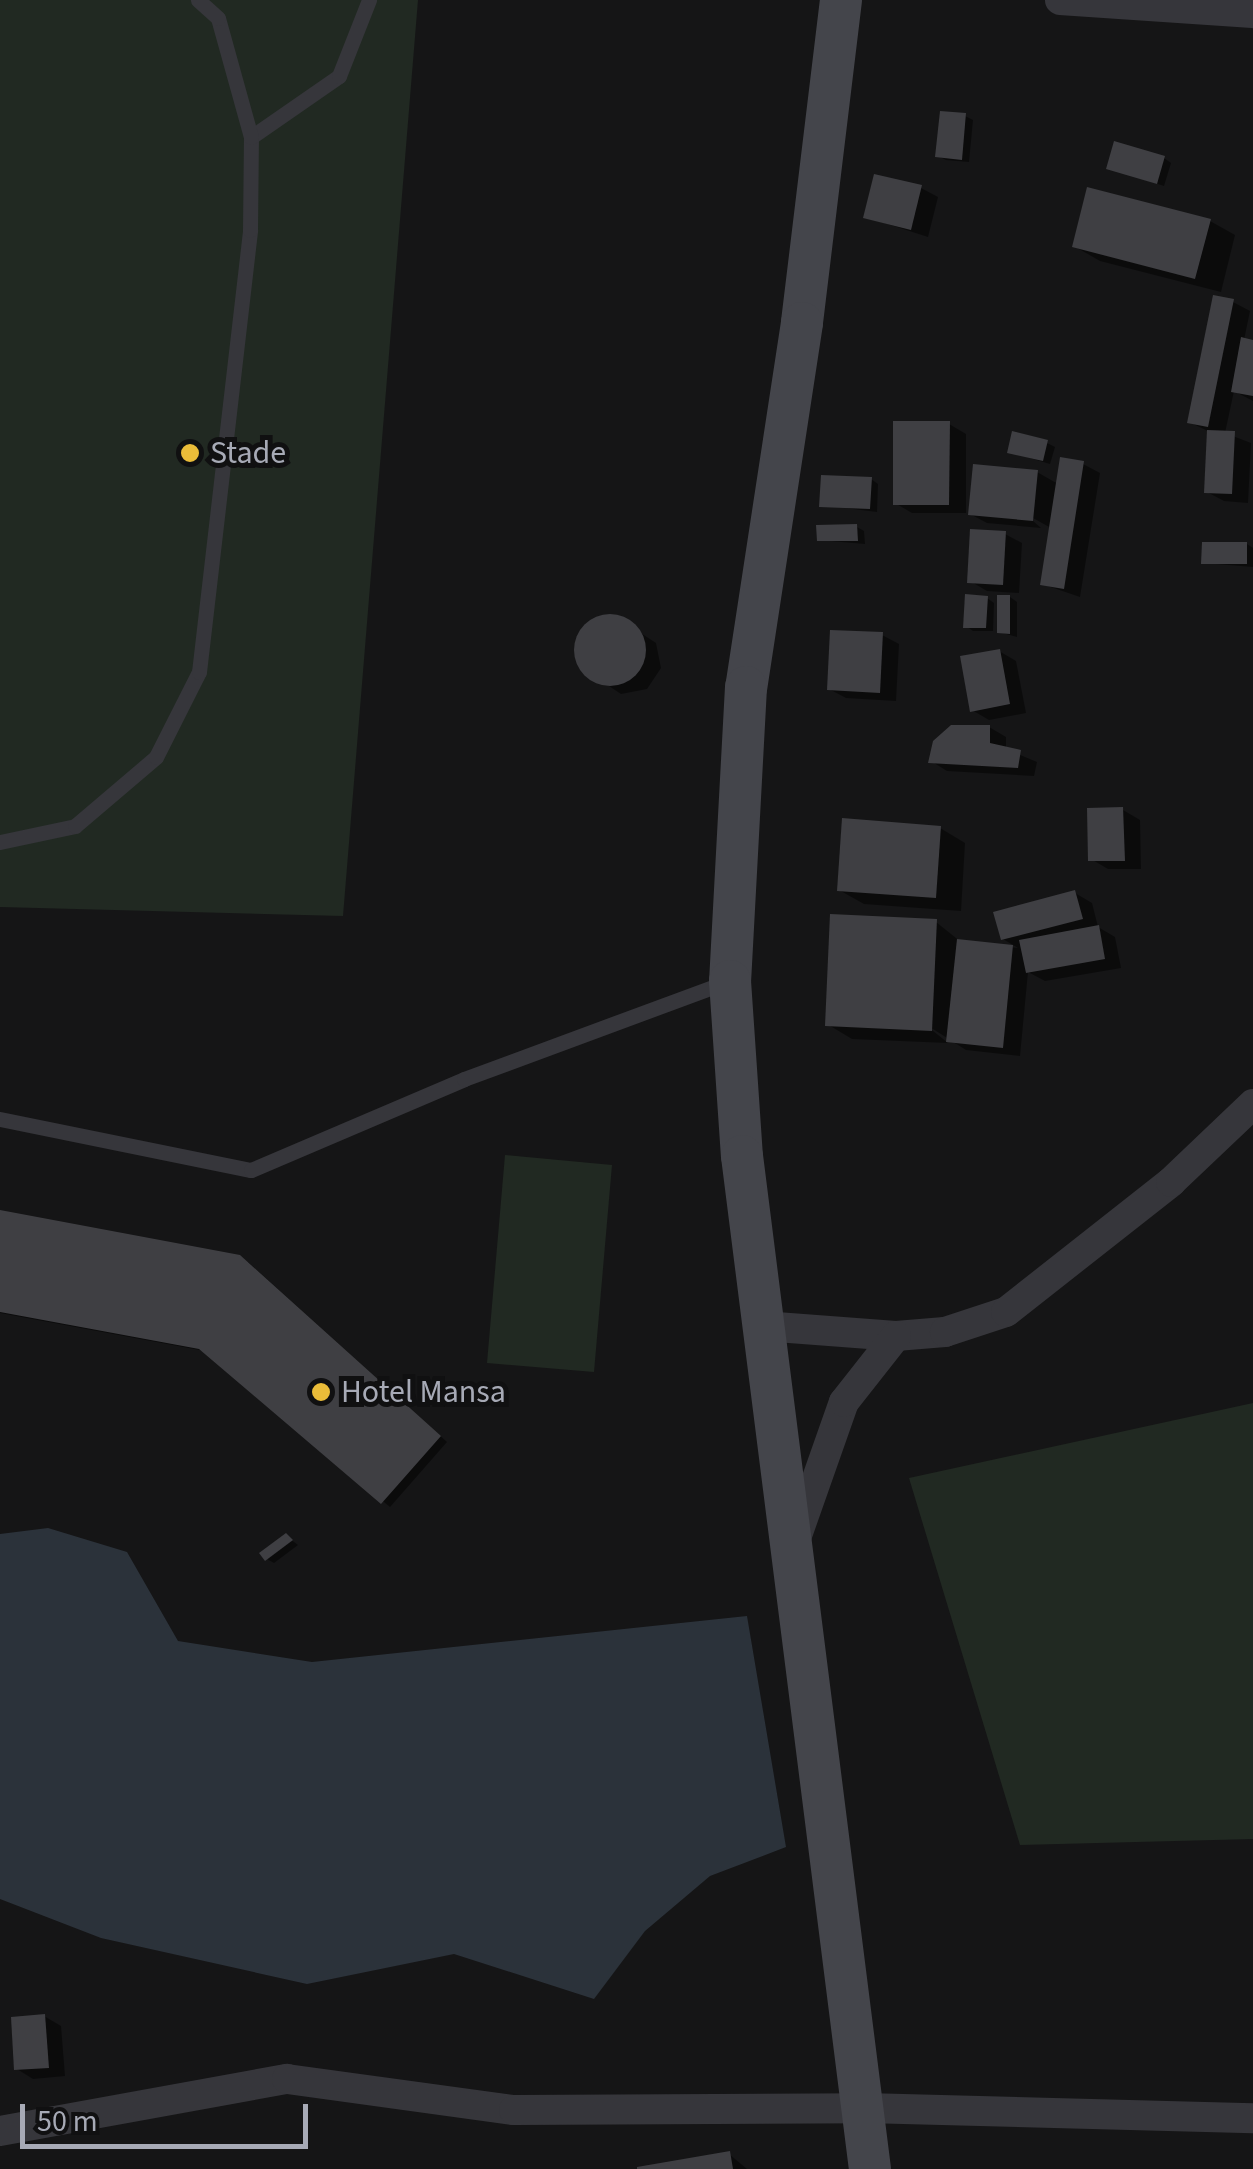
<!DOCTYPE html>
<style>
body{margin:0}
#map{position:relative;width:1253px;height:2169px;overflow:hidden;background:#151516;font-family:"Source Sans 3",sans-serif}
div>[style]{position:absolute}
.green>*{inset:0;background:#212922}
.water>*{inset:0;background:#2b323a}
.shadow>*{inset:0;background:#0007}
.building>*{inset:0;background:#3f3f43}
.round{border-radius:50%}
.service>*{height:15px;margin:-7.5px;padding:0 7.5px;transform-origin:7.5px;border-radius:7.5px;background:#36363b}
.minor>*{height:30px;margin:-15px;padding:0 15px;transform-origin:15px;border-radius:15px;background:#36363b}
.secondary>*{height:42px;margin:-21px;padding:0 21px;transform-origin:21px;border-radius:21px;background:#44454b}
.dots>*{width:28px;height:28px;translate:-50% -50%;box-sizing:border-box;border:5px solid #101011;border-radius:50%}
span{translate:-50% -50%;white-space:nowrap;text-align:center;line-height:1.15;-webkit-text-stroke:10px #101011;paint-order:stroke}
.poi-label{font-size:32px;color:#a7aab6}
.left{translate:0 -50%;text-align:left}
.scale{position:absolute;left:20px;top:2104px;width:288px;height:45px;box-sizing:border-box;border:5px solid #a7aab6;border-top:0;padding-left:12px;font-size:30px;line-height:35px;white-space:nowrap;color:#a7aab6;-webkit-text-stroke:8px #101011;paint-order:stroke}
</style>
<div id="map">
<div class="green">
<i style="clip-path:polygon(0 0,418px 0,343px 916px,0 907px)"></i>
<i style="clip-path:polygon(505px 1155px,612px 1165px,594px 1372px,487px 1363px)"></i>
<i style="clip-path:polygon(1253px 1403px,1253px 1839px,1020px 1845px,909px 1478px)"></i>
</div>
<div class="water">
<i style="clip-path:polygon(48px 1528px,127px 1552px,178px 1641px,312px 1662px,747px 1616px,786px 1847px,710px 1876px,645px 1931px,594px 1999px,454px 1954px,307px 1984px,101px 1938px,0 1899px,0 1534px)"></i>
</div>
<div class="shadow">
<i style="clip-path:polygon(965px 116px,973px 120px,969px 162px,946px 160px,938px 156px)"></i>
<i style="clip-path:polygon(1164px 158px,1171px 163px,1164px 186px,1109px 168px)"></i>
<i style="clip-path:polygon(921px 188px,938px 197px,928px 237px,866px 217px)"></i>
<i style="clip-path:polygon(1210px 221px,1235px 235px,1221px 292px,1100px 261px,1074px 246px)"></i>
<i style="clip-path:polygon(1233px 302px,1250px 311px,1244px 340px,1253px 342px,1253px 401px,1234px 391px,1225px 433px,1251px 443px,1248px 503px,1224px 501px,1207px 492px,1210px 432px,1189px 422px)"></i>
<i style="clip-path:polygon(949px 424px,966px 434px,966px 513px,912px 513px,895px 503px)"></i>
<i style="clip-path:polygon(1047px 443px,1055px 447px,1050px 464px,1010px 452px)"></i>
<i style="clip-path:polygon(1083px 464px,1100px 473px,1080px 597px,1042px 584px,1051px 528px,1024px 513px,1041px 528px,987px 523px,970px 514px,1037px 472px,1058px 484px)"></i>
<i style="clip-path:polygon(871px 479px,878px 484px,877px 512px,822px 505px)"></i>
<i style="clip-path:polygon(857px 527px,864px 531px,865px 544px,819px 540px)"></i>
<i style="clip-path:polygon(1005px 534px,1022px 543px,1019px 593px,987px 591px,970px 581px)"></i>
<i style="clip-path:polygon(1247px 544px,1253px 548px,1253px 567px,1204px 563px)"></i>
<i style="clip-path:polygon(1010px 597px,1017px 602px,1017px 637px,999px 632px)"></i>
<i style="clip-path:polygon(987px 598px,994px 603px,993px 631px,973px 631px,966px 626px)"></i>
<i style="clip-path:polygon(616px 617px,656px 643px,661px 668px,647px 689px,621px 694px,582px 668px,577px 643px,591px 622px)"></i>
<i style="clip-path:polygon(882px 635px,899px 644px,896px 701px,846px 698px,829px 689px)"></i>
<i style="clip-path:polygon(999px 651px,1016px 661px,1026px 713px,989px 720px,972px 710px)"></i>
<i style="clip-path:polygon(989px 727px,1006px 737px,1006px 749px,1037px 762px,1034px 776px,947px 771px,931px 761px)"></i>
<i style="clip-path:polygon(1123px 810px,1140px 820px,1141px 869px,1108px 869px,1091px 859px)"></i>
<i style="clip-path:polygon(940px 828px,965px 843px,961px 911px,864px 904px,839px 890px)"></i>
<i style="clip-path:polygon(1075px 893px,1092px 903px,1098px 927px,1115px 937px,1121px 968px,1045px 981px,1028px 972px,1020px 1056px,966px 1050px,922px 1022px,948px 1043px,852px 1039px,827px 1024px,936px 922px,961px 942px,1018px 948px,1003px 939px)"></i>
<i style="clip-path:polygon(0 1212px,248px 1262px,447px 1442px,390px 1507px,205px 1351px,0 1313px)"></i>
<i style="clip-path:polygon(286px 1536px,298px 1545px,274px 1563px,267px 1559px)"></i>
<i style="clip-path:polygon(44px 2016px,61px 2026px,65px 2076px,33px 2079px,17px 2069px)"></i>
<i style="clip-path:polygon(729px 2154px,747px 2169px,640px 2169px)"></i>
</div>
<div class="building">
<i style="clip-path:polygon(940px 111px,966px 113px,962px 160px,935px 157px)"></i>
<i style="clip-path:polygon(1114px 141px,1165px 156px,1157px 184px,1106px 169px)"></i>
<i style="clip-path:polygon(874px 174px,922px 185px,911px 230px,863px 218px)"></i>
<i style="clip-path:polygon(1087px 187px,1211px 219px,1195px 279px,1072px 247px)"></i>
<i style="clip-path:polygon(1213px 295px,1234px 299px,1208px 427px,1187px 423px)"></i>
<i style="clip-path:polygon(1241px 337px,1253px 340px,1253px 396px,1231px 392px)"></i>
<i style="clip-path:polygon(893px 421px,950px 421px,949px 505px,893px 505px)"></i>
<i style="clip-path:polygon(1207px 430px,1235px 431px,1232px 494px,1204px 493px)"></i>
<i style="clip-path:polygon(1012px 431px,1048px 440px,1043px 461px,1007px 453px)"></i>
<i style="clip-path:polygon(1060px 457px,1084px 461px,1064px 589px,1040px 585px)"></i>
<i style="clip-path:polygon(973px 464px,1038px 470px,1033px 521px,968px 515px)"></i>
<i style="clip-path:polygon(821px 475px,872px 477px,870px 509px,819px 507px)"></i>
<i style="clip-path:polygon(857px 524px,858px 541px,817px 541px,816px 525px)"></i>
<i style="clip-path:polygon(970px 529px,1006px 531px,1003px 585px,967px 583px)"></i>
<i style="clip-path:polygon(1202px 542px,1247px 542px,1247px 564px,1201px 564px)"></i>
<i style="clip-path:polygon(965px 594px,988px 596px,986px 628px,963px 628px)"></i>
<i style="clip-path:polygon(997px 595px,1010px 595px,1010px 634px,997px 633px)"></i>
<i class="round" style="left:574px;top:614px;width:72px;height:72px"></i>
<i style="clip-path:polygon(830px 630px,883px 632px,880px 693px,827px 690px)"></i>
<i style="clip-path:polygon(1000px 649px,1010px 704px,970px 712px,960px 656px)"></i>
<i style="clip-path:polygon(951px 725px,990px 725px,990px 743px,1021px 750px,1018px 768px,928px 763px,933px 741px)"></i>
<i style="clip-path:polygon(1123px 807px,1125px 861px,1088px 861px,1087px 808px)"></i>
<i style="clip-path:polygon(842px 818px,941px 826px,936px 898px,837px 891px)"></i>
<i style="clip-path:polygon(1075px 890px,1083px 919px,1001px 940px,993px 912px)"></i>
<i style="clip-path:polygon(830px 914px,937px 919px,932px 1031px,825px 1026px)"></i>
<i style="clip-path:polygon(1099px 925px,1105px 959px,1026px 973px,1019px 940px)"></i>
<i style="clip-path:polygon(957px 939px,1013px 945px,1003px 1048px,946px 1042px)"></i>
<i style="clip-path:polygon(0 1210px,240px 1255px,441px 1436px,381px 1504px,199px 1349px,0 1312px)"></i>
<i style="clip-path:polygon(286px 1533px,293px 1540px,265px 1561px,259px 1553px)"></i>
<i style="clip-path:polygon(45px 2014px,49px 2068px,14px 2070px,11px 2017px)"></i>
<i style="clip-path:polygon(730px 2151px,733px 2169px,637px 2169px,637px 2167px)"></i>
</div>
<div class="service">
<i style="left:251px;top:137px;width:107px;rotate:-34.7deg"></i>
<i style="left:339px;top:76px;width:82px;rotate:-68.5deg"></i>
<i style="left:0;top:842px;width:77px;rotate:-12deg"></i>
<i style="left:75px;top:826px;width:106px;rotate:-40.4deg"></i>
<i style="left:156px;top:757px;width:95px;rotate:-63.2deg"></i>
<i style="left:199px;top:672px;width:445px;rotate:-83.4deg"></i>
<i style="left:250px;top:230px;width:93px;rotate:-89.4deg"></i>
<i style="left:251px;top:137px;width:123px;rotate:-105.5deg"></i>
<i style="left:218px;top:18px;width:27px;rotate:-138deg"></i>
<i style="left:0;top:1119px;width:256px;rotate:11.5deg"></i>
<i style="left:251px;top:1170px;width:232px;rotate:-23.1deg"></i>
<i style="left:464px;top:1079px;width:279px;rotate:-20.3deg"></i>
</div>
<div class="minor">
<i style="left:1060px;top:0;width:193px;rotate:3.9deg"></i>
<i style="left:763px;top:1326px;width:133px;rotate:4.3deg"></i>
<i style="left:896px;top:1336px;width:49px;rotate:-4.7deg"></i>
<i style="left:945px;top:1332px;width:64px;rotate:-18.2deg"></i>
<i style="left:1006px;top:1312px;width:210px;rotate:-38.2deg"></i>
<i style="left:1171px;top:1182px;width:113px;rotate:-43.6deg"></i>
<i style="left:795px;top:1541px;width:147px;rotate:-70.6deg"></i>
<i style="left:844px;top:1402px;width:84px;rotate:-51.8deg"></i>
<i style="left:0;top:2131px;width:292px;rotate:-10.3deg"></i>
<i style="left:287px;top:2079px;width:229px;rotate:7.8deg"></i>
<i style="left:514px;top:2110px;width:351px;rotate:-0.3deg"></i>
<i style="left:865px;top:2108px;width:388px;rotate:1.5deg"></i>
</div>
<div class="secondary">
<i style="left:841px;top:0;width:325px;rotate:96.9deg"></i>
<i style="left:802px;top:323px;width:368px;rotate:98.7deg"></i>
<i style="left:746px;top:687px;width:294px;rotate:93.1deg"></i>
<i style="left:730px;top:981px;width:175px;rotate:86.1deg"></i>
<i style="left:742px;top:1156px;width:1021px;rotate:82.8deg"></i>
</div>
<div class="dots">
<i style="left:190px;top:453px;background:#eabc39"></i>
<i style="left:321px;top:1392px;background:#eabc39"></i>
</div>
<div class="poi-label">
<span class="left" style="left:210px;top:453px">Stade</span>
<span class="left" style="left:341px;top:1392px">Hotel Mansa</span>
</div>
<div class="scale">50 m</div>
</div>
